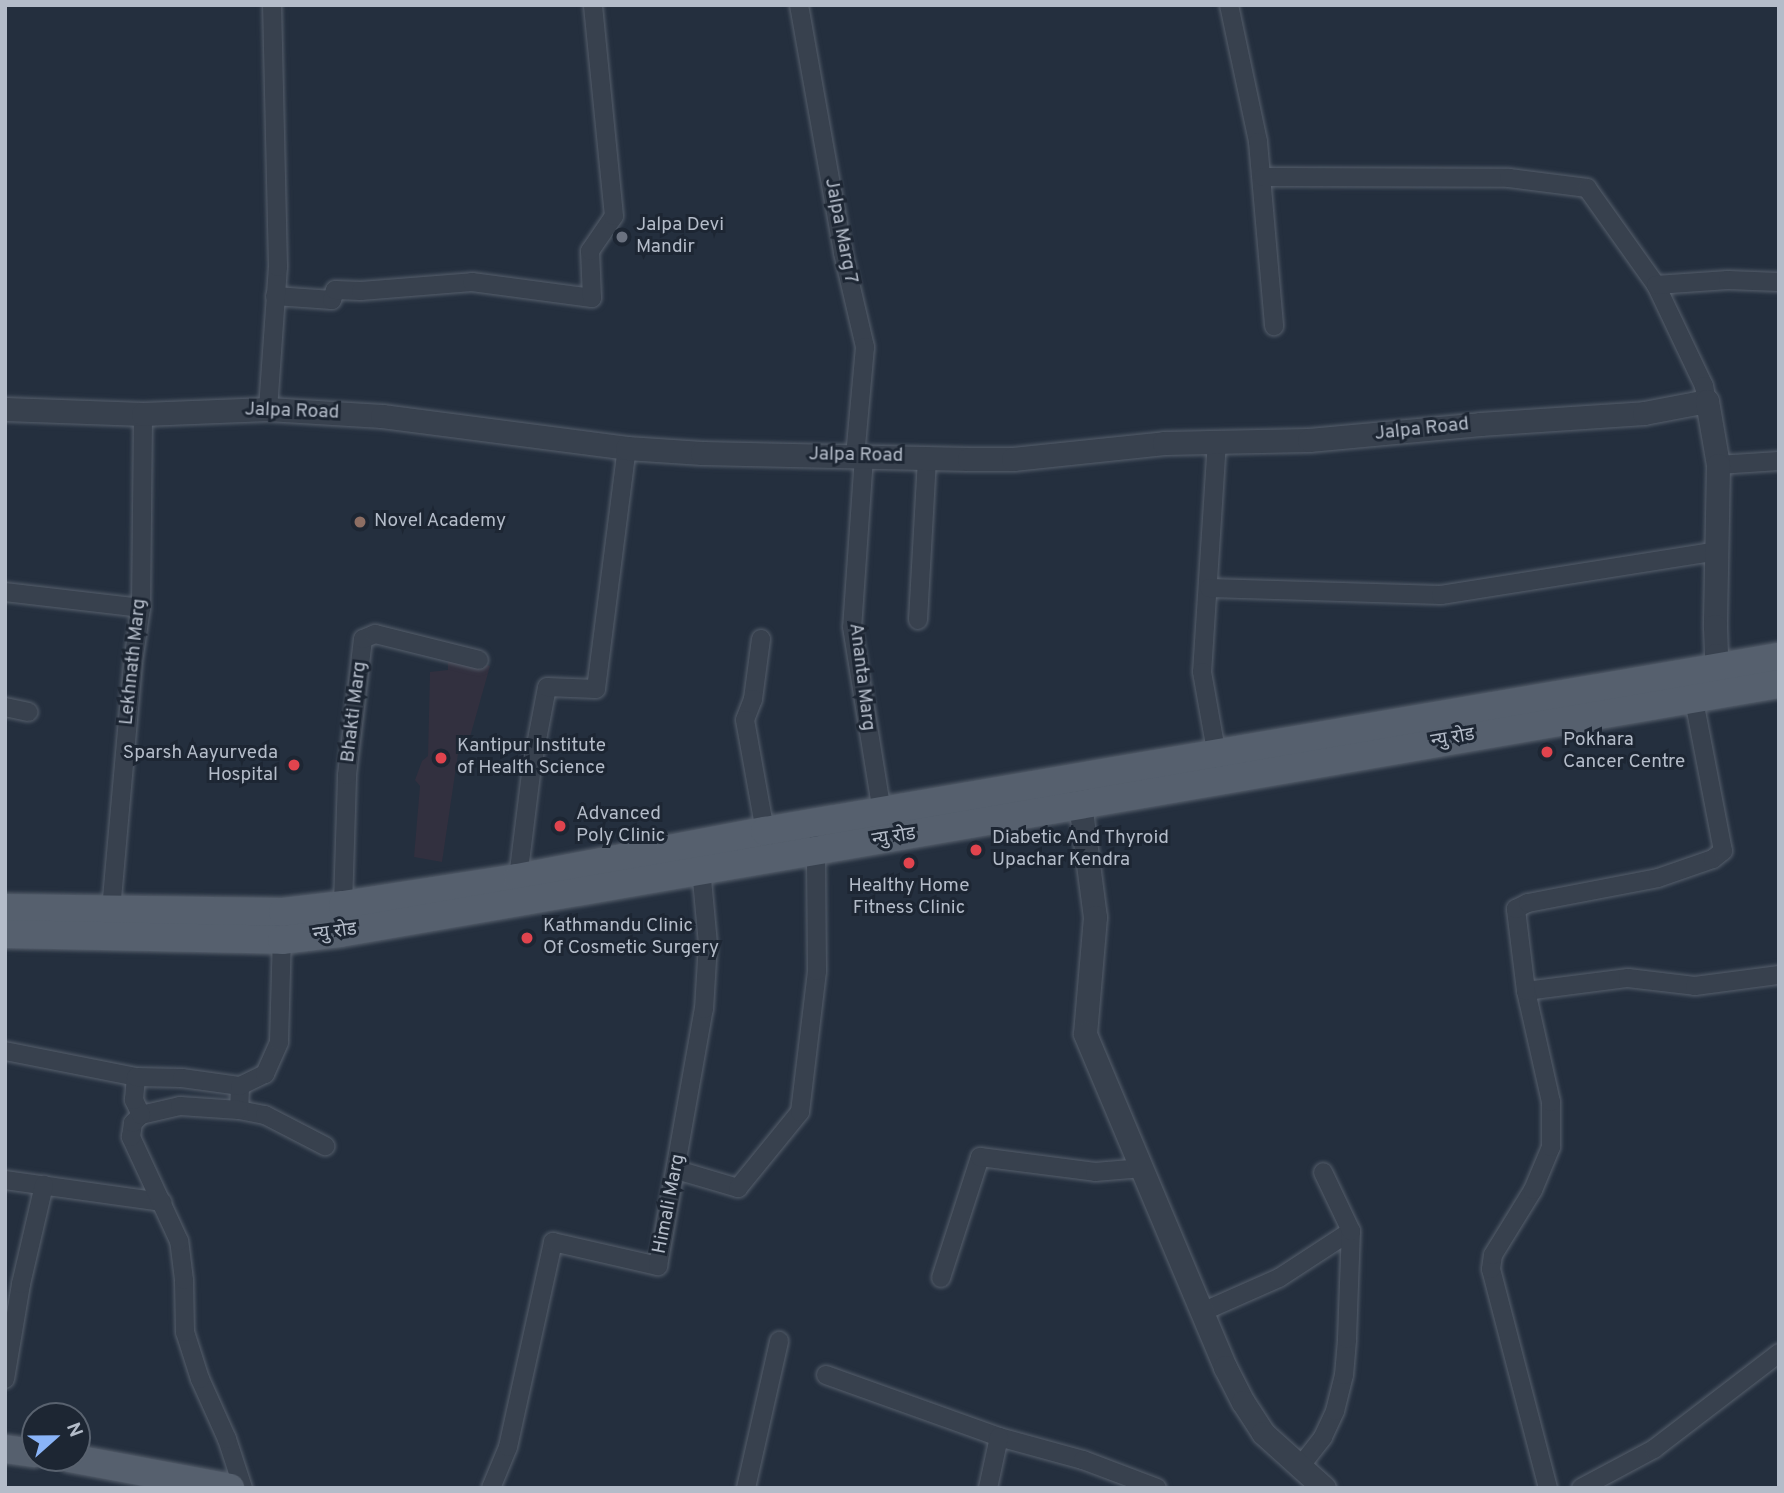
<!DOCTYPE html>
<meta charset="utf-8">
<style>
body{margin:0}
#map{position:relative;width:1784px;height:1493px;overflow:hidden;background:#242f3e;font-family:Overpass,"Noto Sans Devanagari",sans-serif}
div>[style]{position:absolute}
.medical>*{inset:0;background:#32303f}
.roads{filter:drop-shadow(0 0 2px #565f6c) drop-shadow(0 0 2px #565f6c)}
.minor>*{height:18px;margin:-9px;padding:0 9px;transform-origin:9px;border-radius:9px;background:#38414e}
.tertiary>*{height:23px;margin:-11.5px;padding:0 11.5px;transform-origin:11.5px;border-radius:11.5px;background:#38414e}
.primary>*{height:28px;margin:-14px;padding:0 14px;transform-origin:14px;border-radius:14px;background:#56606e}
.dots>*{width:19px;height:19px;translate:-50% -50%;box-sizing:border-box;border:4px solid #1d2633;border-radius:50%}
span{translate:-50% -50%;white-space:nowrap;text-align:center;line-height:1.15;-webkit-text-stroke:6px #1d2633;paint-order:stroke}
.poi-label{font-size:19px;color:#b4bcc9}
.left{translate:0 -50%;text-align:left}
.right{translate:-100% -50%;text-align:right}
.street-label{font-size:19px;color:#b4bcc9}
.frame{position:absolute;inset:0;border:7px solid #b4bcc9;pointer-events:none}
.north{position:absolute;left:21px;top:1402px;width:70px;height:70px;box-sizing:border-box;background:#1d2633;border:2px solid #59626f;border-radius:50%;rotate:69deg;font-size:19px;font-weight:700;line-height:28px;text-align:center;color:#b4bcc9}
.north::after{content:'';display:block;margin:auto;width:24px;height:32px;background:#8ab4f8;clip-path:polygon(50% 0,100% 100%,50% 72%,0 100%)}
</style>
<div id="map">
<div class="medical">
<i style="clip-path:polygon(448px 654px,490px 666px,468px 744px,459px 747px,442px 862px,414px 857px,420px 786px,415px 780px,422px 761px,428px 756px,430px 672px,448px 670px)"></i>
</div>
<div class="roads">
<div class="minor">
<i style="left:799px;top:5px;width:252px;rotate:79.9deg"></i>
<i style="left:843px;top:253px;width:97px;rotate:76.8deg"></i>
<i style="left:865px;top:347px;width:110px;rotate:95.2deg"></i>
<i style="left:1229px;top:5px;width:140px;rotate:78deg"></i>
<i style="left:1258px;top:142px;width:185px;rotate:85deg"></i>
<i style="left:1263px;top:177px;width:246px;rotate:0.2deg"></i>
<i style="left:1509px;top:178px;width:79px;rotate:7.3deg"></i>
<i style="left:1587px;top:188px;width:119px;rotate:54.6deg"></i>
<i style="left:1656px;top:285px;width:112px;rotate:64.6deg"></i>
<i style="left:1704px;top:386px;width:15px;rotate:79deg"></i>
<i style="left:1656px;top:285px;width:72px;rotate:-4deg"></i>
<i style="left:1728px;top:280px;width:51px;rotate:2.2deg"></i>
<i style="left:275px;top:296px;width:57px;rotate:4deg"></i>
<i style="left:332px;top:300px;width:10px;rotate:-73deg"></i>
<i style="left:335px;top:290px;width:26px;rotate:2deg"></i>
<i style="left:361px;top:291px;width:111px;rotate:-4.6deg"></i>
<i style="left:472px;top:282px;width:121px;rotate:7.6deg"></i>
<i style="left:592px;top:298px;width:47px;rotate:-92.4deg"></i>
<i style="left:590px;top:251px;width:42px;rotate:-55.6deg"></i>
<i style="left:614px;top:216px;width:212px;rotate:-95.7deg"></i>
<i style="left:268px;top:409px;width:142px;rotate:-86deg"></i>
<i style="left:278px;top:267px;width:262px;rotate:-91.3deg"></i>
<i style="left:1217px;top:441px;width:231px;rotate:93.7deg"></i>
<i style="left:1202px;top:672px;width:91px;rotate:79.9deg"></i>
<i style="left:864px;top:457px;width:170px;rotate:94deg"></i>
<i style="left:852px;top:627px;width:187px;rotate:80.8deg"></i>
<i style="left:1718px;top:465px;width:61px;rotate:-3.8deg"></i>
<i style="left:1209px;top:588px;width:232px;rotate:1.7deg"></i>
<i style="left:1441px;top:595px;width:281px;rotate:-9deg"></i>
<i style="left:5px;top:592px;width:137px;rotate:6.7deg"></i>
<i style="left:918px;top:620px;width:163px;rotate:-86.8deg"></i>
<i style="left:761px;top:639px;width:61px;rotate:97.6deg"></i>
<i style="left:753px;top:699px;width:22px;rotate:111deg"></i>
<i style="left:745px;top:720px;width:113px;rotate:79.8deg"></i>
<i style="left:5px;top:707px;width:24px;rotate:12deg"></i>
<i style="left:518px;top:878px;width:113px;rotate:-82.9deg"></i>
<i style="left:532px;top:766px;width:80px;rotate:-79.2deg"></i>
<i style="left:547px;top:687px;width:49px;rotate:2.3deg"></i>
<i style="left:596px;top:689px;width:243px;rotate:-82.7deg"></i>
<i style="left:343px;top:905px;width:130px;rotate:-88.2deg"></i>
<i style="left:347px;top:775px;width:137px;rotate:-83.3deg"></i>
<i style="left:363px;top:639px;width:13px;rotate:-23deg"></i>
<i style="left:375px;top:634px;width:107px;rotate:14deg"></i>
<i style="left:111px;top:910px;width:249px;rotate:-84.9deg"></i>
<i style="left:133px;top:662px;width:55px;rotate:-81.6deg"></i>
<i style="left:141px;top:608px;width:194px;rotate:-89.4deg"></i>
<i style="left:1526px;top:991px;width:103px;rotate:-7.3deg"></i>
<i style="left:1628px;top:978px;width:67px;rotate:6.8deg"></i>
<i style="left:1695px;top:986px;width:85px;rotate:-7.5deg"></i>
<i style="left:5px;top:1051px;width:134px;rotate:11.2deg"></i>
<i style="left:240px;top:1086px;width:24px;rotate:92deg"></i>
<i style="left:239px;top:1110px;width:26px;rotate:11deg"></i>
<i style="left:265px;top:1115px;width:68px;rotate:27.3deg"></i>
<i style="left:141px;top:1115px;width:40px;rotate:-13deg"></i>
<i style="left:180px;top:1106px;width:59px;rotate:3.9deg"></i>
<i style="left:677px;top:1170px;width:64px;rotate:16.4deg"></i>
<i style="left:738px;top:1188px;width:98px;rotate:-50.8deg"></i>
<i style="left:800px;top:1112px;width:142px;rotate:-83.1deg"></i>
<i style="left:817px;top:971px;width:127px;rotate:-90.5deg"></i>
<i style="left:5px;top:1180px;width:159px;rotate:8deg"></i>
<i style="left:941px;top:1278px;width:127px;rotate:-72.1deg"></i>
<i style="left:980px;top:1157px;width:116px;rotate:7.4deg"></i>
<i style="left:1095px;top:1172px;width:48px;rotate:-4.8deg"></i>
<i style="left:1202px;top:1312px;width:84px;rotate:-23.8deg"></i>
<i style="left:1279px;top:1278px;width:86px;rotate:-33.1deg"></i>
<i style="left:826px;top:1375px;width:184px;rotate:19.7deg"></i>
<i style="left:999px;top:1437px;width:87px;rotate:15.3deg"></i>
<i style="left:1083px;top:1460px;width:79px;rotate:20.7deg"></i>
<i style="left:5px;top:1379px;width:96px;rotate:-80.4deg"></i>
<i style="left:21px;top:1284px;width:102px;rotate:-76.9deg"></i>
<i style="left:1299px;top:1468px;width:39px;rotate:-52deg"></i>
<i style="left:1323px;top:1437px;width:29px;rotate:-65deg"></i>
<i style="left:1335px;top:1411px;width:37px;rotate:-76deg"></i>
<i style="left:1344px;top:1375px;width:36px;rotate:-85deg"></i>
<i style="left:1347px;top:1339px;width:108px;rotate:-87.9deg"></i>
<i style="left:1351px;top:1231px;width:65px;rotate:-115.4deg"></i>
<i style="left:243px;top:1488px;width:52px;rotate:-108.1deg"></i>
<i style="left:227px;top:1439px;width:66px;rotate:-114.2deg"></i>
<i style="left:200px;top:1379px;width:49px;rotate:-107.7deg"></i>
<i style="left:185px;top:1332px;width:52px;rotate:-91.1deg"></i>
<i style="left:184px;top:1280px;width:39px;rotate:-97deg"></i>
<i style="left:179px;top:1241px;width:115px;rotate:-114.8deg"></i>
<i style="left:131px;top:1137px;width:14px;rotate:-82deg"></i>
<i style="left:133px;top:1123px;width:11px;rotate:-45deg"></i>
<i style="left:141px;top:1115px;width:17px;rotate:-115deg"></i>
<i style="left:134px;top:1100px;width:23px;rotate:-85deg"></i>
<i style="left:136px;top:1077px;width:46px;rotate:1.2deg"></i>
<i style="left:182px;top:1078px;width:59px;rotate:7.9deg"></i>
<i style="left:240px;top:1086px;width:28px;rotate:-26deg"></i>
<i style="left:265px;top:1074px;width:35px;rotate:-66deg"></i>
<i style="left:279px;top:1042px;width:110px;rotate:-88.4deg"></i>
<i style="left:491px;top:1488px;width:44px;rotate:-67.5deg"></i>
<i style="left:508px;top:1447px;width:210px;rotate:-77.6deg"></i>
<i style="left:553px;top:1242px;width:108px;rotate:12.9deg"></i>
<i style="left:658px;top:1266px;width:261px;rotate:-79.9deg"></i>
<i style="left:704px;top:1009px;width:65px;rotate:-86.5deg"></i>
<i style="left:708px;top:944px;width:76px;rotate:-95.3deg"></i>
<i style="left:746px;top:1488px;width:151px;rotate:-77.3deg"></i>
<i style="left:988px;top:1488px;width:52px;rotate:-77.8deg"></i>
<i style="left:1548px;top:1488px;width:226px;rotate:-104.6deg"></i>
<i style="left:1491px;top:1269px;width:14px;rotate:-82deg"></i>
<i style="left:1493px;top:1255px;width:76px;rotate:-58.4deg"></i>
<i style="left:1533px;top:1190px;width:47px;rotate:-67.3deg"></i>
<i style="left:1551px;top:1147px;width:45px;rotate:-90deg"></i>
<i style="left:1551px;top:1102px;width:114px;rotate:-102.7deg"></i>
<i style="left:1526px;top:991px;width:83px;rotate:-97deg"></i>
<i style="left:1516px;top:909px;width:13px;rotate:-27deg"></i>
<i style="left:1528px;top:903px;width:132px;rotate:-10.9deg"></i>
<i style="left:1658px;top:878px;width:58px;rotate:-19.1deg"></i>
<i style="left:1713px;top:859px;width:13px;rotate:-39deg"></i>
<i style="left:1723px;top:851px;width:164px;rotate:-100.9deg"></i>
<i style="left:1581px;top:1488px;width:83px;rotate:-28.1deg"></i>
<i style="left:1654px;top:1449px;width:158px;rotate:-37.5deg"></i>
</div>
<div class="tertiary">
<i style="left:5px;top:409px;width:138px;rotate:2.1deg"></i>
<i style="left:143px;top:414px;width:125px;rotate:-2.3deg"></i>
<i style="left:268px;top:409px;width:114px;rotate:3.5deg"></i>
<i style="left:382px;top:416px;width:247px;rotate:7.4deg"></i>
<i style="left:627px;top:448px;width:75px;rotate:3.8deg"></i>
<i style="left:702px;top:453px;width:267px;rotate:1.3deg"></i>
<i style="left:969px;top:459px;width:44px"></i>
<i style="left:1013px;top:459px;width:152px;rotate:-6deg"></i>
<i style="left:1164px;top:443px;width:145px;rotate:-1.2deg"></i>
<i style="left:1309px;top:440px;width:172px;rotate:-5.3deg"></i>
<i style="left:1480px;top:424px;width:164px;rotate:-3.8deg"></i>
<i style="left:1644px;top:413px;width:64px;rotate:-10.8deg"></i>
<i style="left:1707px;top:401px;width:65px;rotate:80.2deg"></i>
<i style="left:1718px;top:465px;width:161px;rotate:91.1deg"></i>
<i style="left:1715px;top:626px;width:29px;rotate:88deg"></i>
<i style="left:1716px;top:655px;width:29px;rotate:76deg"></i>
<i style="left:1078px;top:788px;width:130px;rotate:82.5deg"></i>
<i style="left:1095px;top:917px;width:117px;rotate:94.9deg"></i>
<i style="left:1085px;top:1034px;width:361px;rotate:67.2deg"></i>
<i style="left:1225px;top:1367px;width:39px;rotate:63deg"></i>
<i style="left:1243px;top:1402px;width:37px;rotate:57deg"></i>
<i style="left:1263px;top:1433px;width:82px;rotate:42deg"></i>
</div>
<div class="primary">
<i style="left:5px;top:908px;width:278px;rotate:0.8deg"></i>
<i style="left:283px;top:912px;width:60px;rotate:-6.7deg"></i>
<i style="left:343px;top:905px;width:177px;rotate:-8.8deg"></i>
<i style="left:518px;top:878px;width:251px;rotate:-10.8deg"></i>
<i style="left:765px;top:831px;width:1029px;rotate:-9.74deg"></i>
<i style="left:5px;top:934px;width:277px;rotate:1.2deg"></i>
<i style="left:282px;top:940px;width:58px;rotate:-6.9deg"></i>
<i style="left:340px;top:933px;width:1460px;rotate:-9.82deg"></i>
<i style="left:5px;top:1449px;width:30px;rotate:8deg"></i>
<i style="left:70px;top:1458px;width:163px;rotate:10.6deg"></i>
</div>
</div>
<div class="dots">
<i style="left:622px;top:237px;background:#6b7280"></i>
<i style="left:360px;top:522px;background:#8d6e63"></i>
<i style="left:1547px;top:752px;background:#e0444e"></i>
<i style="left:441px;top:758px;background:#e0444e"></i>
<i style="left:294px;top:765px;background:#e0444e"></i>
<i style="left:560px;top:826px;background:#e0444e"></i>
<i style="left:976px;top:850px;background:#e0444e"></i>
<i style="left:909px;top:863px;background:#e0444e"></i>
<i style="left:527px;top:938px;background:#e0444e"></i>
</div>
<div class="poi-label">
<span class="left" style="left:636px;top:237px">Jalpa Devi<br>Mandir</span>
<span class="left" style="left:374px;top:522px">Novel Academy</span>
<span class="left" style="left:1563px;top:752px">Pokhara<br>Cancer Centre</span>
<span class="left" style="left:457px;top:758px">Kantipur Institute<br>of Health Science</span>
<span class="right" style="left:278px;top:765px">Sparsh Aayurveda<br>Hospital</span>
<span class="left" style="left:576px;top:826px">Advanced<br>Poly Clinic</span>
<span class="left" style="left:992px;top:850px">Diabetic And Thyroid<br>Upachar Kendra</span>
<span style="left:909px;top:898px">Healthy Home<br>Fitness Clinic</span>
<span class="left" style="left:543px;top:938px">Kathmandu Clinic<br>Of Cosmetic Surgery</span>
</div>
<div class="street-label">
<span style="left:840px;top:231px;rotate:79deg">Jalpa Marg 7</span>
<span style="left:292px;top:412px;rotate:2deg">Jalpa Road</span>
<span style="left:1422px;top:430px;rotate:-6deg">Jalpa Road</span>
<span style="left:856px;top:456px;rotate:1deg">Jalpa Road</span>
<span style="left:134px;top:662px;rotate:-84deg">Lekhnath Marg</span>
<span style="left:861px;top:677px;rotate:83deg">Ananta Marg</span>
<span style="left:355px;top:712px;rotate:-83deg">Bhakti Marg</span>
<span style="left:1453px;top:739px;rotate:-10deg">न्यु रोड</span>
<span style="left:894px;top:838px;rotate:-9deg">न्यु रोड</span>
<span style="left:335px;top:933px;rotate:-8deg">न्यु रोड</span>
<span style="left:670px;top:1204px;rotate:-79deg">Himali Marg</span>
</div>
<div class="frame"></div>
<div class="north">N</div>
</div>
